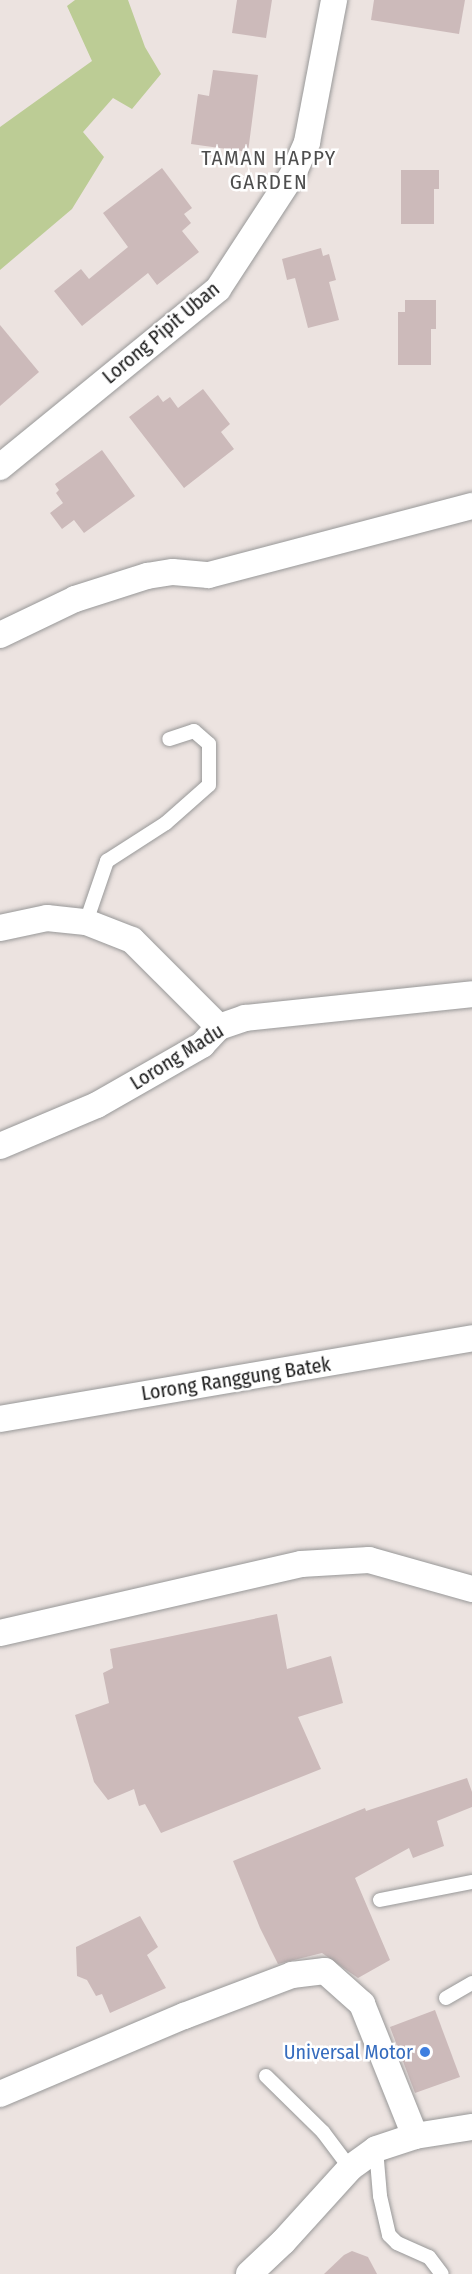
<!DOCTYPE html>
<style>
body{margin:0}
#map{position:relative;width:472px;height:2274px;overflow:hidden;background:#ece3e0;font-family:"Fira Sans Condensed",sans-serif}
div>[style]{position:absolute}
.forest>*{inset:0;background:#bccc95}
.building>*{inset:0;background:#ccbaba}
.roads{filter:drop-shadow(0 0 2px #989898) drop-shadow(0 0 2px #989898)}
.service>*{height:14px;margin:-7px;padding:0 7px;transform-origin:7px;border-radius:7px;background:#fff}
.minor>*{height:26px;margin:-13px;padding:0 13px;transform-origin:13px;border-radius:13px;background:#fff}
.dots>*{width:16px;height:16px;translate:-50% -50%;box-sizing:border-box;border:3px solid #fff;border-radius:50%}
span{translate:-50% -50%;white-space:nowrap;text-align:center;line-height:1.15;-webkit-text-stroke:5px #fff;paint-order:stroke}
.street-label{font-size:20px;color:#1b1b1b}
.shop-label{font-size:20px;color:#366cbe}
.right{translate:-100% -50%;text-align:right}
.neighbourhood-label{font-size:21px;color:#4e4e4e;letter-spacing:1.5px}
</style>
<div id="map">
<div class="forest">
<i style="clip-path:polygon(75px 0,128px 0,145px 47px,161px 74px,132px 109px,113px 98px,83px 132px,104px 157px,72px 209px,0 270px,0 127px,92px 61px,67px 6px)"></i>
</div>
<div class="building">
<i style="clip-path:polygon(237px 0,272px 0,266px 38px,232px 33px)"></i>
<i style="clip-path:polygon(374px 0,465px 0,459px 34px,371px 20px)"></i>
<i style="clip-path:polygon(213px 70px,258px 75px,248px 152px,191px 144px,198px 94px,209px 96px)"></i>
<i style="clip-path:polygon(162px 168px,192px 208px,184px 214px,191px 223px,182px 231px,199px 252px,157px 285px,148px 273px,82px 326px,54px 291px,81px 269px,89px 279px,128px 247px,103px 213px)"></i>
<i style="clip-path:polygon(401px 170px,439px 170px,439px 189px,434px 189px,434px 224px,401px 224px)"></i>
<i style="clip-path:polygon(321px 248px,323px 256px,329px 254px,336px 280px,329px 282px,339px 320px,308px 328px,295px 278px,287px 280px,282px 259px)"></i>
<i style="clip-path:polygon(405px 300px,436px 300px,436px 329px,431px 329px,431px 365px,398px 365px,398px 312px,405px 312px)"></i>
<i style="clip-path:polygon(0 325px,39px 372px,0 406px)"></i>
<i style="clip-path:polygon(203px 389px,230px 424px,221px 432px,234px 449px,184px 488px,129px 417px,158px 395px,163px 402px,170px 397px,178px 408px)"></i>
<i style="clip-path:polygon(102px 450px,135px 496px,84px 533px,74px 520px,62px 529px,50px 513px,63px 503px,56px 493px,59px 490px,55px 484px)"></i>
<i style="clip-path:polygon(277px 1614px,287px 1669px,331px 1656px,343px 1703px,298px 1717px,321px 1769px,161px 1833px,145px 1804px,139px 1806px,134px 1789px,108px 1800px,94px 1782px,75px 1715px,109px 1703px,103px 1673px,113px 1668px,110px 1649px)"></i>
<i style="clip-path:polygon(467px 1778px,472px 1792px,472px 1807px,437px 1821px,444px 1846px,413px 1858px,409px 1848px,355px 1878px,390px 1960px,358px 1978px,322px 1953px,278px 1964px,260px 1928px,233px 1861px,365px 1808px,366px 1811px)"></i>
<i style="clip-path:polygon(140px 1916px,158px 1947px,147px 1955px,166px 1988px,110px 2013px,102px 1994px,96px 1996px,87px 1980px,77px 1976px,76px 1947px)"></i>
<i style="clip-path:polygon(435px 2010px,460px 2077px,415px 2093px,390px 2027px)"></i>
<i style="clip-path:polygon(352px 2251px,368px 2257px,377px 2274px,324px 2274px,344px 2255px)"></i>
</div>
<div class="roads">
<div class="service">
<i style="left:86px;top:922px;width:65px;rotate:-71deg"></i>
<i style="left:107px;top:861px;width:70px;rotate:-32.8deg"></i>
<i style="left:166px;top:823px;width:57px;rotate:-41.5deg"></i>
<i style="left:209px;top:785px;width:41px;rotate:-90deg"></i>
<i style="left:209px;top:744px;width:20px;rotate:-139deg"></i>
<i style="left:194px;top:731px;width:26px;rotate:162deg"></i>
<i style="left:380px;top:1900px;width:94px;rotate:-11.1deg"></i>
<i style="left:446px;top:1998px;width:30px;rotate:-30deg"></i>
<i style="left:266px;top:2076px;width:80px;rotate:44.5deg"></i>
<i style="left:323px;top:2132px;width:45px;rotate:53.1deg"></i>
<i style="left:376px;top:2149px;width:47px;rotate:85.1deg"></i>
<i style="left:380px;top:2196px;width:40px;rotate:77deg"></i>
<i style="left:389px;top:2235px;width:11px;rotate:45deg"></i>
<i style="left:397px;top:2243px;width:35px;rotate:24deg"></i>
<i style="left:429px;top:2257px;width:21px;rotate:53deg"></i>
</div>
<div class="minor">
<i style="left:0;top:467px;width:281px;rotate:-39.2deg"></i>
<i style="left:218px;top:289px;width:137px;rotate:-56.9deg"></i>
<i style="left:293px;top:174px;width:35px;rotate:-66deg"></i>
<i style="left:307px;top:142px;width:145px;rotate:-79.2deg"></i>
<i style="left:0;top:635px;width:83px;rotate:-25.6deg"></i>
<i style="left:75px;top:599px;width:76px;rotate:-17.7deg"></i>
<i style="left:147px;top:576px;width:26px;rotate:-9deg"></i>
<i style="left:173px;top:572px;width:36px;rotate:5deg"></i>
<i style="left:209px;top:575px;width:272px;rotate:-14.7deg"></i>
<i style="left:0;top:928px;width:48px;rotate:-12deg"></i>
<i style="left:47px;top:918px;width:39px;rotate:6deg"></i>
<i style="left:86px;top:922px;width:49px;rotate:21.4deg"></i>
<i style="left:132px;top:940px;width:123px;rotate:45deg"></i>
<i style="left:0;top:1146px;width:105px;rotate:-22.9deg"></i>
<i style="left:97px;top:1105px;width:121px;rotate:-29.7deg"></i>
<i style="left:202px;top:1045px;width:25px;rotate:-47deg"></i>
<i style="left:219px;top:1027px;width:28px;rotate:-19deg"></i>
<i style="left:245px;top:1018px;width:228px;rotate:-6deg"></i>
<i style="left:0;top:1419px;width:479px;rotate:-9.7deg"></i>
<i style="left:0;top:1633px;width:309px;rotate:-12.9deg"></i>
<i style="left:301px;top:1564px;width:68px;rotate:-3.4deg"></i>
<i style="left:369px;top:1560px;width:107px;rotate:15.7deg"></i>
<i style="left:0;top:2094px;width:200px;rotate:-23deg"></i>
<i style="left:184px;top:2016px;width:116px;rotate:-20.8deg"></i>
<i style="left:292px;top:1975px;width:33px;rotate:-7deg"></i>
<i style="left:325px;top:1971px;width:50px;rotate:41.7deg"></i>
<i style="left:362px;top:2004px;width:142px;rotate:68.1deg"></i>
<i style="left:249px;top:2274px;width:47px;rotate:-43.3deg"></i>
<i style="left:283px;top:2242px;width:100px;rotate:-47.8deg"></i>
<i style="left:350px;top:2168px;width:32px;rotate:-36deg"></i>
<i style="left:376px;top:2149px;width:41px;rotate:-18.4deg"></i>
<i style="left:415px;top:2136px;width:58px;rotate:-9deg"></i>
</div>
</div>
<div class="dots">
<i style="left:425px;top:2052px;background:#3f7fe0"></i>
</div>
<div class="street-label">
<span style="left:161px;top:333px;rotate:-40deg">Lorong Pipit Uban</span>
<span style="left:177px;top:1057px;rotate:-32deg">Lorong Madu</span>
<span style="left:236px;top:1379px;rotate:-9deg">Lorong Ranggung Batek</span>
</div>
<div class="shop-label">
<span class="right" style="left:413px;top:2052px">Universal Motor</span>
</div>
<div class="neighbourhood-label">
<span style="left:269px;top:170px">TAMAN HAPPY<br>GARDEN</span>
</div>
</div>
